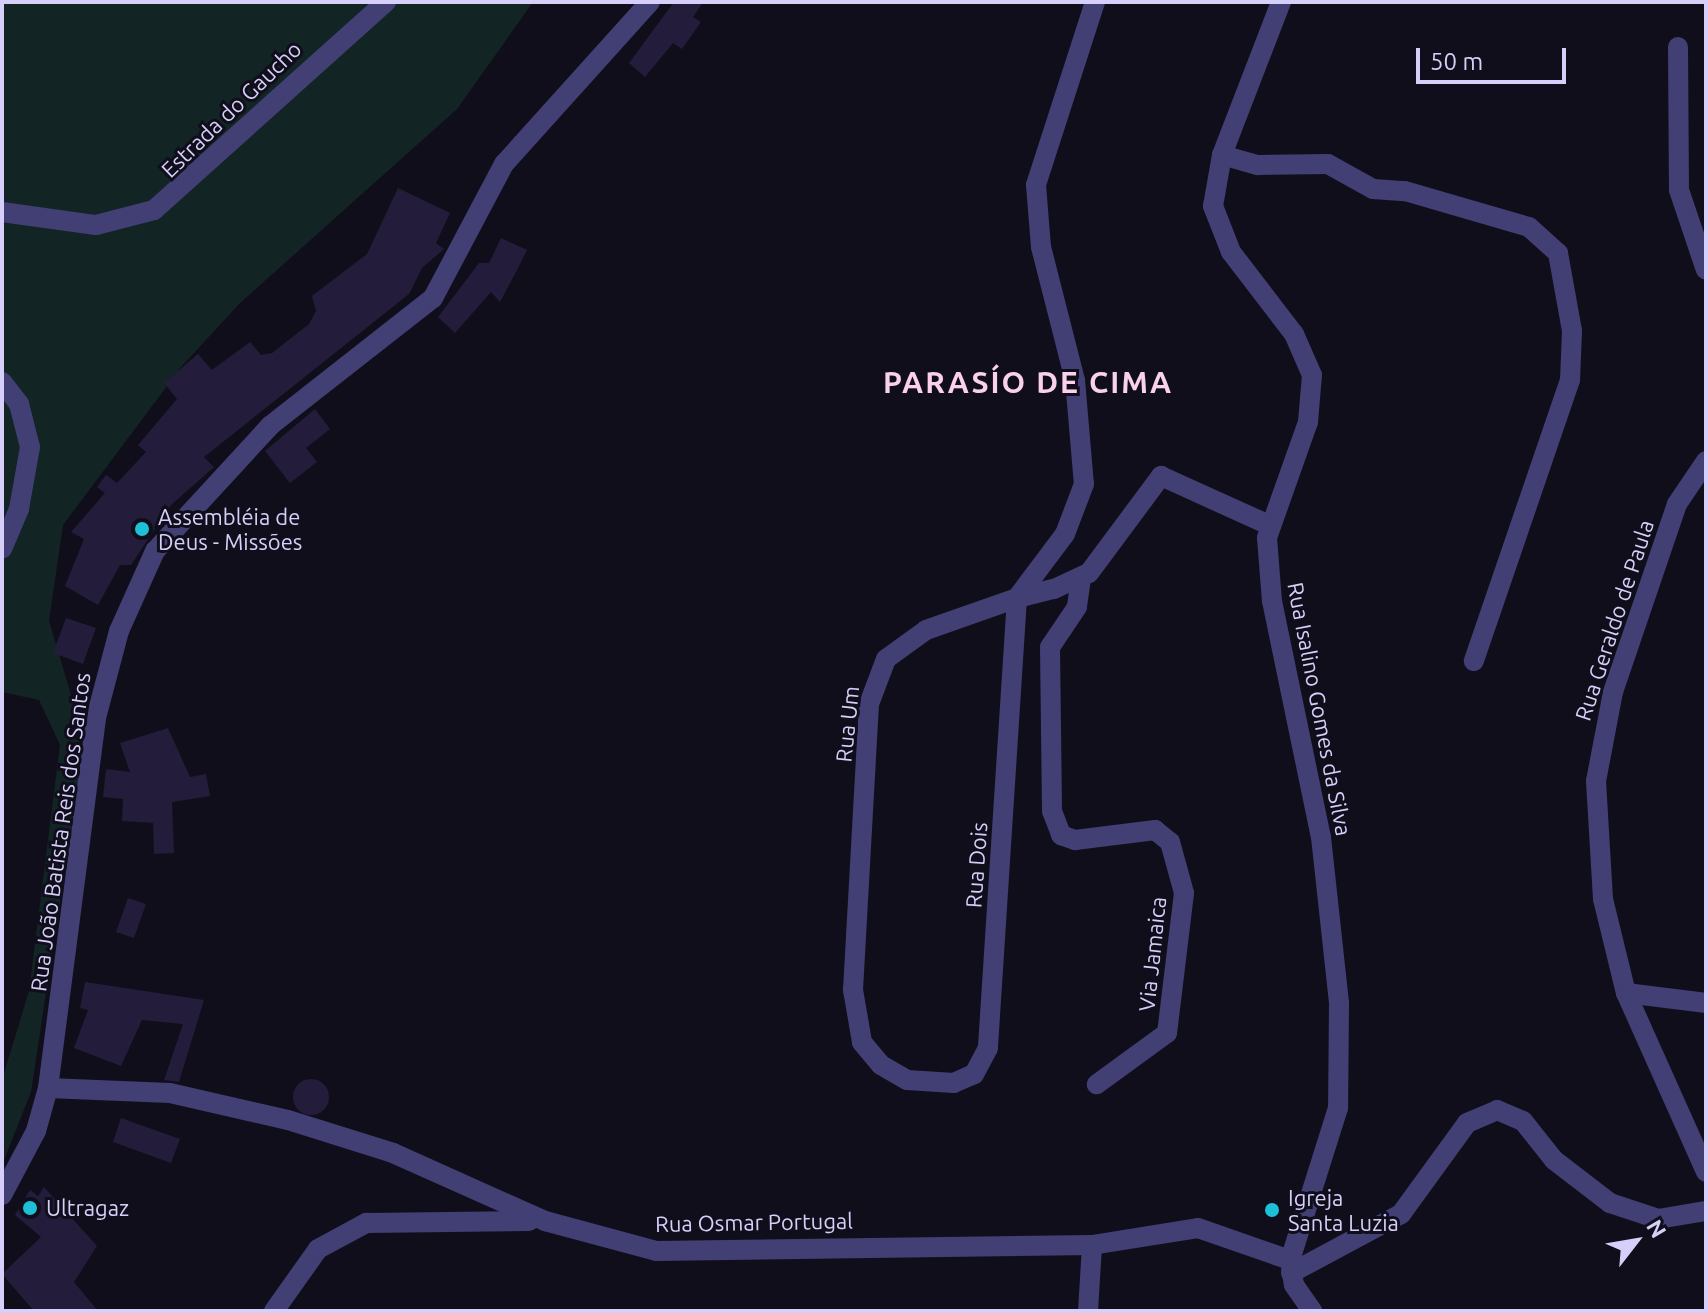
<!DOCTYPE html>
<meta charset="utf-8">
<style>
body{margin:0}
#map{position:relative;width:1708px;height:1313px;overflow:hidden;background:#110e1c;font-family:Ubuntu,sans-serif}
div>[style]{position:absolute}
.green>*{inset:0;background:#122524}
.building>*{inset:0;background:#231c3a}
.round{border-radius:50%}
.minor>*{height:20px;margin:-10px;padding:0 10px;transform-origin:10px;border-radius:10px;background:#423f75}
.dots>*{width:22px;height:22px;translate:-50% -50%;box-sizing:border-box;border:4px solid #110e1c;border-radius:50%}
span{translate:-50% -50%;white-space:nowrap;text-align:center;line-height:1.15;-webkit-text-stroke:6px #110e1c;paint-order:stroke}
.street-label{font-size:22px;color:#d5cff9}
.poi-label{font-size:22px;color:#d5cff9}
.left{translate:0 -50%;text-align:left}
.district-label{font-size:30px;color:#f9d1e9;font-weight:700;letter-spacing:2px}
.frame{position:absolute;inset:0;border:4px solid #d5cff9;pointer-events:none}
.north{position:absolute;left:1596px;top:1201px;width:80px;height:80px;-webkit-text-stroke:6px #110e1c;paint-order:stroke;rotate:59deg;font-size:22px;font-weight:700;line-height:32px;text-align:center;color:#d5cff9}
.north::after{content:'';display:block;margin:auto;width:28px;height:36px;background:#d5cff9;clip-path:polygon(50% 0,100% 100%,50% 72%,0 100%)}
.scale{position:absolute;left:1416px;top:48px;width:150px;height:36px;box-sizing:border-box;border:4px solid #d5cff9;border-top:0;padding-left:10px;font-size:24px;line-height:28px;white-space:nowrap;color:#d5cff9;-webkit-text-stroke:6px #110e1c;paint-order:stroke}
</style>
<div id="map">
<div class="green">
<i style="clip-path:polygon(2px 2px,533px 2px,457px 109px,240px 303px,182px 366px,63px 525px,49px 621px,80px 725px,78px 782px,31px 1092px,2px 1165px,2px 1080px,29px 991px,60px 745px,39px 700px,2px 692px)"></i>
</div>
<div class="building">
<i style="clip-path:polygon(674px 2px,703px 2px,693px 17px,701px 22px,682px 49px,673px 43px,645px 77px,629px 63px)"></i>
<i style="clip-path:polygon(398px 188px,450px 213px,436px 243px,444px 249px,422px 268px,409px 294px,204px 457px,214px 467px,171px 505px,131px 565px,120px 565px,98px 605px,65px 586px,84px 539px,71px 532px,105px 493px,97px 487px,106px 475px,117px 483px,146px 452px,138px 445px,177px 399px,164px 383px,198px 354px,212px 370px,250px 342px,261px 355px,272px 353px,309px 324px,316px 311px,312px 296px,367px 254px)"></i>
<i style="clip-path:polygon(501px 238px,527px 250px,516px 272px,500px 302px,491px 292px,455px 333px,438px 317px,479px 263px,489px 263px)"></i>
<i style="clip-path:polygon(315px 409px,330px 429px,306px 448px,317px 462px,290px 483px,265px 451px)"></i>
<i style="clip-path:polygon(66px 618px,96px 628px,83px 664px,53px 653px)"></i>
<i style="clip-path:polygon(168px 728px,190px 777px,206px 774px,210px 796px,172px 802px,174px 853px,154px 854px,153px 823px,122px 821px,123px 799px,103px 797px,106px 769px,130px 772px,120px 743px)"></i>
<i style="clip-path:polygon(128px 898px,146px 904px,134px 938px,116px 932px)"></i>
<i style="clip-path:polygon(85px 982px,204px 1000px,179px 1082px,164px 1080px,183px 1024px,142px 1020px,121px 1066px,74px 1048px,88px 1010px,80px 1008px)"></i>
<i class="round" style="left:293px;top:1079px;width:36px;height:36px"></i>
<i style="clip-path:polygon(121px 1118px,180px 1139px,171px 1163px,113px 1142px)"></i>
<i style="clip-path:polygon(44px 1187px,97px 1246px,74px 1282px,98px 1311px,34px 1311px,2px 1274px,41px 1237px,15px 1215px,30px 1190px,38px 1196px)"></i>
</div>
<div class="minor">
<i style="left:1095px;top:2px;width:192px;rotate:107.9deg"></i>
<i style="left:1036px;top:185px;width:62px;rotate:85.4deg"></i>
<i style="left:1041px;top:247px;width:137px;rotate:75.7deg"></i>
<i style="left:1075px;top:380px;width:104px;rotate:85.1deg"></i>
<i style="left:1084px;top:484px;width:53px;rotate:110.8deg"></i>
<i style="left:1065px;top:534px;width:80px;rotate:126.9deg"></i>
<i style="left:1017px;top:598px;width:451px;rotate:93.7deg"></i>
<i style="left:988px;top:1048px;width:30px;rotate:118deg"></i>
<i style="left:974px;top:1074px;width:22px;rotate:156deg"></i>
<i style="left:954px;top:1083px;width:47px;rotate:-176.3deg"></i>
<i style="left:907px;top:1080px;width:30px;rotate:-150deg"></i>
<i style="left:881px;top:1065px;width:30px;rotate:-130deg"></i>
<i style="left:862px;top:1042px;width:53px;rotate:-99.8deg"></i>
<i style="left:853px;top:990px;width:286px;rotate:-86.8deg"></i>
<i style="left:869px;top:704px;width:48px;rotate:-69.3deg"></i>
<i style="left:886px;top:659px;width:49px;rotate:-35.9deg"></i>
<i style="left:926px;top:630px;width:96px;rotate:-19.4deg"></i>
<i style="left:1017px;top:598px;width:38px;rotate:-14deg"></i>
<i style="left:1054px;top:589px;width:38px;rotate:-25deg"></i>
<i style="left:1089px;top:573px;width:121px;rotate:-53.4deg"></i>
<i style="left:1161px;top:476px;width:116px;rotate:24.4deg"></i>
<i style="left:1281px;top:2px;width:164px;rotate:111.1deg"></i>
<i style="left:1222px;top:155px;width:52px;rotate:100deg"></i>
<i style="left:1213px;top:206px;width:49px;rotate:68.6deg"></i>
<i style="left:1231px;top:252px;width:103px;rotate:52.5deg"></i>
<i style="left:1294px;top:334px;width:45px;rotate:66.3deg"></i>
<i style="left:1312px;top:375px;width:47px;rotate:94.9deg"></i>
<i style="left:1308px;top:422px;width:123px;rotate:109.5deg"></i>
<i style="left:1267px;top:538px;width:63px;rotate:85.5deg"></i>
<i style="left:1272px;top:601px;width:241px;rotate:78.3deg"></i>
<i style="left:1321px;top:837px;width:167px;rotate:83.8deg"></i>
<i style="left:1339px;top:1003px;width:105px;rotate:90.5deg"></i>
<i style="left:1338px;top:1108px;width:159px;rotate:107.5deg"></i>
<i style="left:1290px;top:1260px;width:25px;rotate:81deg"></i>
<i style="left:1294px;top:1285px;width:32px;rotate:55deg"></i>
<i style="left:1678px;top:47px;width:143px;rotate:89.6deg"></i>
<i style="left:1679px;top:190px;width:84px;rotate:71.4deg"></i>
<i style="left:1222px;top:155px;width:37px;rotate:16deg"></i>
<i style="left:1258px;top:165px;width:70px;rotate:-0.8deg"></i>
<i style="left:1328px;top:164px;width:51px;rotate:29.1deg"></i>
<i style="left:1373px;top:189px;width:32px;rotate:4deg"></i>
<i style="left:1405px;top:191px;width:129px;rotate:16.2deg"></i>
<i style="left:1529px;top:227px;width:39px;rotate:42deg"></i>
<i style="left:1558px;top:253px;width:79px;rotate:79.8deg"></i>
<i style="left:1572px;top:331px;width:49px;rotate:92.3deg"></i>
<i style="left:1570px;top:380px;width:297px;rotate:108.9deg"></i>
<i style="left:2px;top:212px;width:95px;rotate:7.9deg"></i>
<i style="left:96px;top:225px;width:60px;rotate:-14.5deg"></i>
<i style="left:154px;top:210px;width:312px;rotate:-41.9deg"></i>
<i style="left:2px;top:382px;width:28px;rotate:52deg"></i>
<i style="left:19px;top:404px;width:44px;rotate:75.7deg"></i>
<i style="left:30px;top:447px;width:63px;rotate:100.1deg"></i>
<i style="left:19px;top:509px;width:43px;rotate:113deg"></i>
<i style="left:1706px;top:461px;width:52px;rotate:124deg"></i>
<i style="left:1677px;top:504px;width:199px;rotate:108.8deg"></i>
<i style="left:1613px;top:692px;width:91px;rotate:100.8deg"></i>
<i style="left:1596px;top:781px;width:118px;rotate:86.6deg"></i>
<i style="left:1603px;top:899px;width:97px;rotate:76.3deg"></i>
<i style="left:1626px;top:993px;width:81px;rotate:7.1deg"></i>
<i style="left:1081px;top:578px;width:29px;rotate:98deg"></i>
<i style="left:1077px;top:607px;width:48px;rotate:124deg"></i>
<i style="left:1050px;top:647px;width:164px;rotate:89.3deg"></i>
<i style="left:1052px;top:811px;width:26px;rotate:69deg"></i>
<i style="left:1061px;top:835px;width:15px;rotate:20deg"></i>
<i style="left:1075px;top:840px;width:81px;rotate:-7.1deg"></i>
<i style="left:1155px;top:830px;width:19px;rotate:39deg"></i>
<i style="left:1170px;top:842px;width:53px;rotate:74.6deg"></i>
<i style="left:1184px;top:893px;width:141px;rotate:96.9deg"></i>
<i style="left:1167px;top:1033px;width:87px;rotate:143.9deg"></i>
<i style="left:1626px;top:993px;width:196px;rotate:65.9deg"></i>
<i style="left:48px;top:1088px;width:122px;rotate:2.3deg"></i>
<i style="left:170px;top:1093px;width:121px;rotate:12.9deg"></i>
<i style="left:288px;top:1120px;width:110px;rotate:17.4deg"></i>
<i style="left:393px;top:1153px;width:167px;rotate:24.1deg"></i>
<i style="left:545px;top:1221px;width:115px;rotate:15.1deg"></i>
<i style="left:656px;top:1251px;width:436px;rotate:-0.8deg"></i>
<i style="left:1092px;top:1245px;width:107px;rotate:-9.1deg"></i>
<i style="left:1198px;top:1228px;width:97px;rotate:19.2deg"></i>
<i style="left:2px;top:1195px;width:72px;rotate:-62deg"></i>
<i style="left:36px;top:1131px;width:45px;rotate:-74.4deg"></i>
<i style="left:48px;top:1088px;width:373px;rotate:-82.6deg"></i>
<i style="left:96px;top:718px;width:90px;rotate:-75.2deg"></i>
<i style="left:119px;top:631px;width:88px;rotate:-65.8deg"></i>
<i style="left:155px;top:551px;width:171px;rotate:-47.4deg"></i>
<i style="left:271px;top:425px;width:206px;rotate:-38.1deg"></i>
<i style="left:433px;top:298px;width:152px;rotate:-62.1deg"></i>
<i style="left:504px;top:164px;width:218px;rotate:-48deg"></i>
<i style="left:1291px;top:1273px;width:125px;rotate:-28.2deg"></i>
<i style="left:1401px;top:1214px;width:112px;rotate:-54deg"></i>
<i style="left:1467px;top:1123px;width:33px;rotate:-23deg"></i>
<i style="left:1497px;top:1110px;width:28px;rotate:23deg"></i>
<i style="left:1523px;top:1121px;width:50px;rotate:51.5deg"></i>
<i style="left:1554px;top:1160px;width:71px;rotate:37.5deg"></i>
<i style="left:1610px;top:1203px;width:51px;rotate:18.4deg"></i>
<i style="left:1658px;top:1219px;width:49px;rotate:-9.5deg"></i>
<i style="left:274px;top:1311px;width:76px;rotate:-54.6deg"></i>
<i style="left:318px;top:1249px;width:55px;rotate:-28.4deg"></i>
<i style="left:366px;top:1223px;width:163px;rotate:-0.7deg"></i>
<i style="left:1088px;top:1311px;width:66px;rotate:-86.5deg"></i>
</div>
<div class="dots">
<i style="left:142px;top:529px;background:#1dc0d7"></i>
<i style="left:30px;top:1208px;background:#1dc0d7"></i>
<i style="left:1272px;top:1210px;background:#1dc0d7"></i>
</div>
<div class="street-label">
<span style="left:231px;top:109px;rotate:-44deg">Estrada do Gaucho</span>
<span style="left:1614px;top:620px;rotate:-72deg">Rua Geraldo de Paula</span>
<span style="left:1320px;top:709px;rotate:79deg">Rua Isalino Gomes da Silva</span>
<span style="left:847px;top:724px;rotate:-84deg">Rua Um</span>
<span style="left:60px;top:832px;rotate:-82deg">Rua João Batista Reis dos Santos</span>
<span style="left:976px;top:865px;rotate:-86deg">Rua Dois</span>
<span style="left:1152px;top:954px;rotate:-84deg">Via Jamaica</span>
<span style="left:754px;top:1222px;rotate:-1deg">Rua Osmar Portugal</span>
</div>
<div class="poi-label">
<span class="left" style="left:158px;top:529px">Assembléia de<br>Deus - Missões</span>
<span class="left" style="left:1288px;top:1210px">Igreja<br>Santa Luzia</span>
<span class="left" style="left:46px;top:1208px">Ultragaz</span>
</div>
<div class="district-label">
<span style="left:1028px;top:382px">PARASÍO DE CIMA</span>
</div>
<div class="frame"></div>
<div class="north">N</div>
<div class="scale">50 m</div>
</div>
